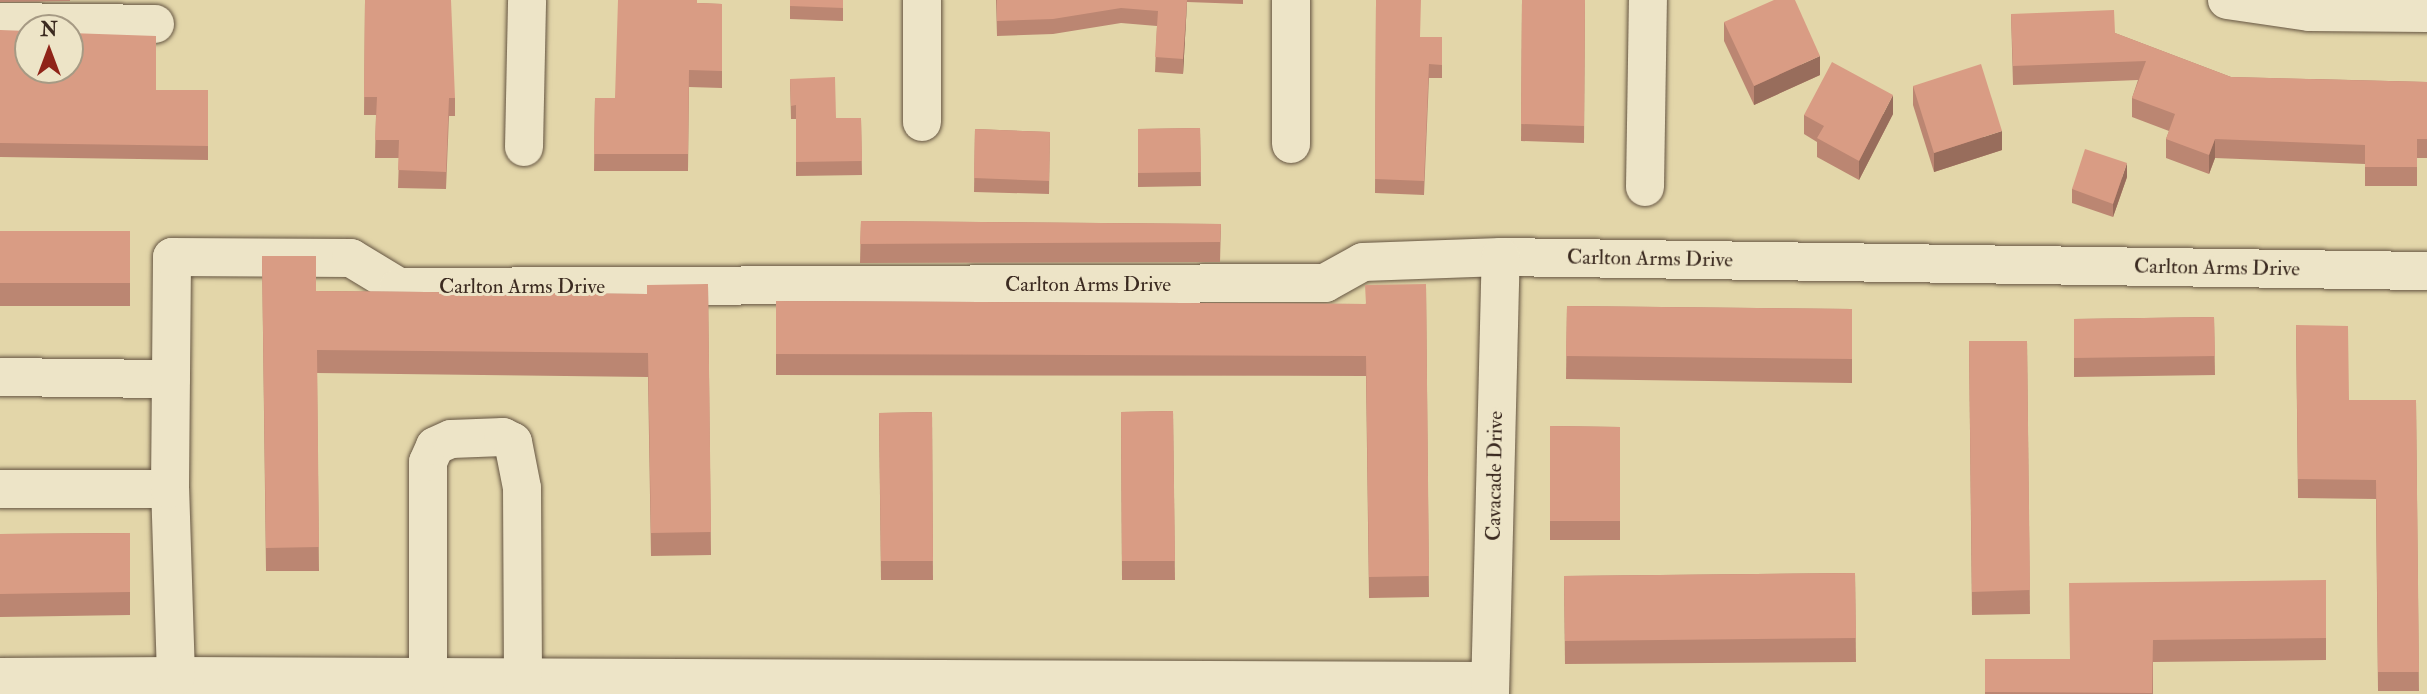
<!DOCTYPE html>
<style>
body{margin:0}
#map{position:relative;width:2427px;height:694px;overflow:hidden;background:#e3d6a9;font-family:"IM FELL Double Pica",serif}
div>[style]{position:absolute}
.roads{filter:drop-shadow(0 0 2px #655542) drop-shadow(0 0 2px #655542)}
.minor>*{height:38px;margin:-19px;padding:0 19px;transform-origin:19px;border-radius:19px;background:#ede4c7}
.wall>*{inset:0;background:#bb8672}
.shaded-wall>*{inset:0;background:#986d5c}
.building>*{inset:0;background:#d99c84}
span{translate:-50% -50%;white-space:nowrap;text-align:center;line-height:1.15;-webkit-text-stroke:6px #ede4c7;paint-order:stroke}
.street-label{font-size:21px;color:#3b2a20}
.north{position:absolute;left:14px;top:14px;width:70px;height:70px;box-sizing:border-box;background:#ede4c7;border:2px solid #a69a84;border-radius:50%;rotate:0deg;font-size:19px;font-weight:700;line-height:28px;text-align:center;color:#3b2a20}
.north::after{content:'';display:block;margin:auto;width:24px;height:32px;background:#8f2418;clip-path:polygon(50% 0,100% 100%,50% 72%,0 100%)}
</style>
<div id="map">
<div class="roads">
<div class="minor">
<i style="left:1291px;top:0;width:144px;rotate:90deg"></i>
<i style="left:2227px;top:0;width:83px;rotate:8.3deg"></i>
<i style="left:2309px;top:12px;width:118px;rotate:0.5deg"></i>
<i style="left:0;top:22px;width:155px;rotate:0.7deg"></i>
<i style="left:922px;top:122px;width:122px;rotate:-90deg"></i>
<i style="left:524px;top:147px;width:147px;rotate:-88.8deg"></i>
<i style="left:1645px;top:187px;width:187px;rotate:-89.1deg"></i>
<i style="left:0;top:377px;width:171px;rotate:0.7deg"></i>
<i style="left:0;top:489px;width:170px"></i>
<i style="left:176px;top:676px;width:1314px;rotate:0.22deg"></i>
<i style="left:428px;top:676px;width:214px;rotate:-90deg"></i>
<i style="left:428px;top:462px;width:17px;rotate:-66deg"></i>
<i style="left:435px;top:446px;width:17px;rotate:-24deg"></i>
<i style="left:451px;top:439px;width:52px;rotate:-2.2deg"></i>
<i style="left:503px;top:437px;width:11px;rotate:27deg"></i>
<i style="left:513px;top:442px;width:47px;rotate:78.9deg"></i>
<i style="left:522px;top:488px;width:188px;rotate:89.7deg"></i>
<i style="left:0;top:677px;width:176px;rotate:-0.3deg"></i>
<i style="left:176px;top:676px;width:187px;rotate:-91.8deg"></i>
<i style="left:170px;top:489px;width:232px;rotate:-89.5deg"></i>
<i style="left:172px;top:257px;width:179px;rotate:0.3deg"></i>
<i style="left:351px;top:258px;width:56px;rotate:31.1deg"></i>
<i style="left:399px;top:287px;width:926px;rotate:-0.25deg"></i>
<i style="left:1325px;top:283px;width:43px;rotate:-28.9deg"></i>
<i style="left:1363px;top:262px;width:138px;rotate:-2.1deg"></i>
<i style="left:1501px;top:257px;width:926px;rotate:0.87deg"></i>
<i style="left:1490px;top:694px;width:437px;rotate:-88.6deg"></i>
</div>
</div>
<div class="wall">
<i style="clip-path:polygon(0 0,70px 0,70px 1px,0 2px)"></i>
<i style="clip-path:polygon(365px 0,455px 98px,455px 116px,449px 116px,446px 189px,398px 188px,399px 158px,375px 158px,376px 115px,364px 115px)"></i>
<i style="clip-path:polygon(790px 0,843px 0,843px 21px,790px 19px)"></i>
<i style="clip-path:polygon(996px 0,1243px 0,1243px 4px,1187px 2px,1183px 74px,1155px 72px,1157px 26px,1121px 23px,1053px 34px,997px 36px)"></i>
<i style="clip-path:polygon(1376px 0,1420px 37px,1442px 37px,1442px 78px,1429px 78px,1424px 195px,1375px 193px)"></i>
<i style="clip-path:polygon(1522px 0,1585px 0,1584px 143px,1521px 141px)"></i>
<i style="clip-path:polygon(697px 3px,722px 4px,722px 88px,689px 87px,688px 171px,594px 171px,595px 98px,615px 98px)"></i>
<i style="clip-path:polygon(2011px 14px,2115px 33px,2231px 77px,2427px 82px,2427px 158px,2417px 158px,2417px 186px,2365px 186px,2365px 164px,2215px 158px,2209px 174px,2166px 158px,2166px 139px,2169px 131px,2132px 117px,2132px 98px,2138px 80px,2013px 85px)"></i>
<i style="clip-path:polygon(1724px 22px,1820px 75px,1754px 105px,1724px 41px)"></i>
<i style="clip-path:polygon(0 30px,156px 90px,208px 90px,208px 160px,0 157px)"></i>
<i style="clip-path:polygon(790px 79px,836px 118px,861px 118px,862px 175px,796px 176px,796px 119px,791px 119px)"></i>
<i style="clip-path:polygon(1913px 86px,2002px 150px,1934px 172px,1913px 105px)"></i>
<i style="clip-path:polygon(1893px 114px,1859px 180px,1817px 157px,1817px 142px,1804px 134px,1804px 115px)"></i>
<i style="clip-path:polygon(1200px 128px,1201px 186px,1138px 187px,1138px 129px)"></i>
<i style="clip-path:polygon(975px 129px,1050px 132px,1049px 194px,974px 192px)"></i>
<i style="clip-path:polygon(2127px 177px,2113px 217px,2072px 203px,2072px 189px)"></i>
<i style="clip-path:polygon(861px 221px,1221px 224px,1220px 262px,860px 263px)"></i>
<i style="clip-path:polygon(0 231px,130px 231px,130px 306px,0 306px)"></i>
<i style="clip-path:polygon(262px 256px,316px 291px,647px 294px,708px 284px,711px 555px,651px 556px,648px 377px,317px 373px,319px 571px,266px 571px)"></i>
<i style="clip-path:polygon(1426px 284px,1429px 597px,1369px 598px,1366px 376px,776px 375px,776px 301px,1365px 304px)"></i>
<i style="clip-path:polygon(1567px 306px,1852px 309px,1852px 383px,1566px 379px)"></i>
<i style="clip-path:polygon(2214px 317px,2215px 375px,2074px 377px,2074px 319px)"></i>
<i style="clip-path:polygon(2296px 325px,2349px 400px,2416px 400px,2419px 691px,2378px 691px,2376px 499px,2298px 498px)"></i>
<i style="clip-path:polygon(1969px 341px,2027px 341px,2030px 614px,1972px 615px)"></i>
<i style="clip-path:polygon(1173px 411px,1175px 580px,1122px 580px,1121px 412px)"></i>
<i style="clip-path:polygon(932px 412px,933px 580px,881px 580px,879px 413px)"></i>
<i style="clip-path:polygon(1550px 426px,1620px 427px,1620px 540px,1550px 540px)"></i>
<i style="clip-path:polygon(130px 533px,130px 615px,0 617px,0 534px)"></i>
<i style="clip-path:polygon(1855px 573px,1856px 662px,1565px 664px,1564px 576px)"></i>
<i style="clip-path:polygon(2326px 580px,2326px 660px,2153px 662px,2153px 694px,1985px 694px,1985px 659px,2070px 659px)"></i>
</div>
<div class="shaded-wall">
<i style="clip-path:polygon(1187px 0,1187px 2px,1183px 74px,1183px 59px)"></i>
<i style="clip-path:polygon(1820px 56px,1820px 75px,1754px 105px,1754px 86px)"></i>
<i style="clip-path:polygon(1893px 95px,1893px 114px,1859px 180px,1859px 161px)"></i>
<i style="clip-path:polygon(2002px 131px,2002px 150px,1934px 172px,1934px 153px)"></i>
<i style="clip-path:polygon(2215px 139px,2215px 158px,2209px 174px,2209px 155px)"></i>
<i style="clip-path:polygon(2127px 163px,2127px 177px,2113px 217px,2113px 204px)"></i>
</div>
<div class="building">
<i style="clip-path:polygon(365px 0,451px 0,455px 98px,449px 98px,446px 172px,398px 170px,399px 140px,375px 140px,377px 97px,364px 97px)"></i>
<i style="clip-path:polygon(618px 0,697px 0,697px 3px,722px 4px,722px 71px,689px 70px,688px 154px,594px 154px,595px 98px,615px 98px)"></i>
<i style="clip-path:polygon(790px 0,843px 0,843px 8px,790px 6px)"></i>
<i style="clip-path:polygon(997px 0,1187px 0,1183px 59px,1155px 57px,1158px 11px,1121px 8px,1053px 19px,997px 21px)"></i>
<i style="clip-path:polygon(1376px 0,1421px 0,1420px 37px,1442px 37px,1442px 65px,1429px 64px,1424px 181px,1375px 179px)"></i>
<i style="clip-path:polygon(1522px 0,1585px 0,1584px 126px,1521px 124px)"></i>
<i style="clip-path:polygon(1774px 0,1795px 0,1820px 56px,1754px 86px,1724px 22px)"></i>
<i style="clip-path:polygon(2114px 10px,2115px 33px,2231px 77px,2427px 82px,2427px 139px,2417px 139px,2417px 167px,2365px 167px,2365px 145px,2215px 139px,2209px 155px,2166px 139px,2175px 114px,2132px 98px,2146px 61px,2013px 66px,2011px 14px)"></i>
<i style="clip-path:polygon(0 30px,28px 31px,28px 70px,70px 70px,70px 33px,156px 36px,156px 90px,208px 90px,208px 146px,0 143px)"></i>
<i style="clip-path:polygon(1832px 62px,1893px 95px,1859px 161px,1817px 138px,1824px 126px,1804px 115px)"></i>
<i style="clip-path:polygon(1981px 64px,2002px 131px,1934px 153px,1913px 86px)"></i>
<i style="clip-path:polygon(835px 77px,836px 118px,861px 118px,862px 161px,796px 162px,796px 105px,791px 106px,790px 79px)"></i>
<i style="clip-path:polygon(1200px 128px,1201px 172px,1138px 173px,1138px 129px)"></i>
<i style="clip-path:polygon(975px 129px,1050px 132px,1049px 181px,974px 178px)"></i>
<i style="clip-path:polygon(2085px 149px,2127px 163px,2113px 204px,2072px 189px)"></i>
<i style="clip-path:polygon(861px 221px,1221px 224px,1220px 242px,860px 244px)"></i>
<i style="clip-path:polygon(0 231px,130px 231px,130px 283px,0 283px)"></i>
<i style="clip-path:polygon(262px 256px,316px 256px,316px 291px,647px 294px,647px 285px,708px 284px,711px 532px,651px 533px,648px 353px,317px 350px,319px 547px,266px 548px)"></i>
<i style="clip-path:polygon(1426px 284px,1429px 576px,1369px 577px,1366px 356px,776px 354px,776px 301px,1366px 304px,1365px 285px)"></i>
<i style="clip-path:polygon(1567px 306px,1852px 309px,1852px 359px,1566px 356px)"></i>
<i style="clip-path:polygon(2214px 317px,2215px 356px,2074px 358px,2074px 319px)"></i>
<i style="clip-path:polygon(2296px 325px,2348px 326px,2349px 400px,2416px 400px,2419px 672px,2378px 672px,2376px 480px,2298px 479px)"></i>
<i style="clip-path:polygon(1969px 341px,2027px 341px,2030px 590px,1972px 592px)"></i>
<i style="clip-path:polygon(1173px 411px,1175px 561px,1122px 561px,1121px 412px)"></i>
<i style="clip-path:polygon(932px 412px,933px 561px,881px 561px,879px 413px)"></i>
<i style="clip-path:polygon(1550px 426px,1620px 427px,1620px 521px,1550px 521px)"></i>
<i style="clip-path:polygon(130px 533px,130px 592px,0 594px,0 534px)"></i>
<i style="clip-path:polygon(1855px 573px,1856px 638px,1565px 641px,1564px 576px)"></i>
<i style="clip-path:polygon(2326px 580px,2326px 638px,2153px 640px,2152px 693px,1985px 692px,1985px 659px,2070px 659px,2069px 583px)"></i>
</div>
<div class="street-label">
<span style="left:1650px;top:259px;rotate:1deg">Carlton Arms Drive</span>
<span style="left:2217px;top:268px;rotate:1deg">Carlton Arms Drive</span>
<span style="left:1088px;top:285px">Carlton Arms Drive</span>
<span style="left:522px;top:287px">Carlton Arms Drive</span>
<span style="left:1495px;top:476px;rotate:-89deg">Cavacade Drive</span>
</div>
<div class="north">N</div>
</div>
